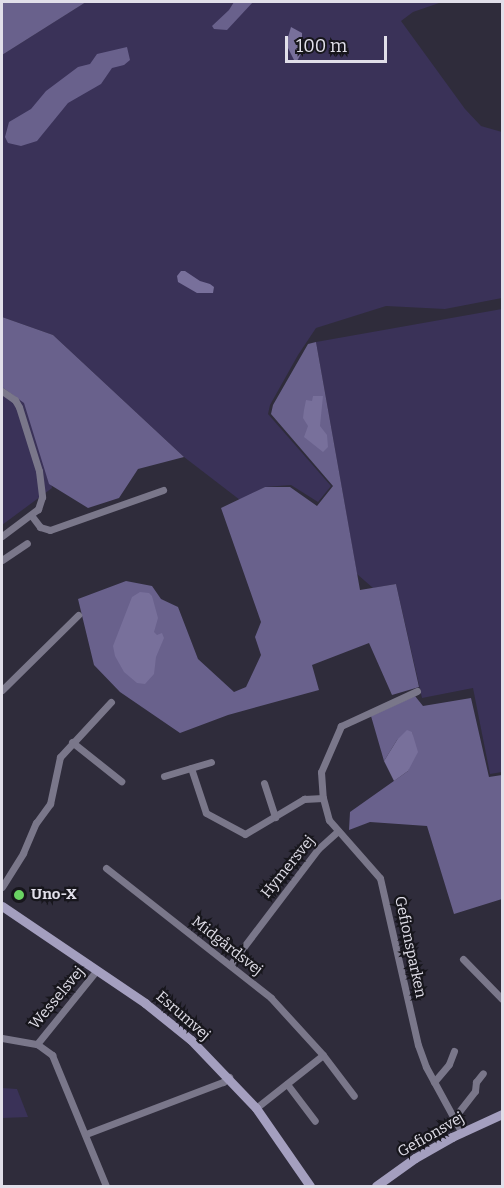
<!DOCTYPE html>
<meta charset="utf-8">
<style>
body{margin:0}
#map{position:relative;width:504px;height:1188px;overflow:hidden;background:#2f2c3b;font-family:Bitter,serif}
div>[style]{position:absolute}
.green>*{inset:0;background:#3a3258}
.forest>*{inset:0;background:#69618c}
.water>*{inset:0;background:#78709b}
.street>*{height:7px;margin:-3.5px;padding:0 3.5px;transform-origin:3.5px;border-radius:3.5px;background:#7a778a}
.secondary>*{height:9px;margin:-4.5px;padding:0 4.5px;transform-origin:4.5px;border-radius:4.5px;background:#a49fbf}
.dots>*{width:16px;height:16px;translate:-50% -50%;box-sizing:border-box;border:3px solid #17161c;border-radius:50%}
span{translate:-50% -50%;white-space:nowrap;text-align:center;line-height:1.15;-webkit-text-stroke:4.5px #17161c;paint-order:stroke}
.street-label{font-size:15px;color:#e1dfe9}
.poi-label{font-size:15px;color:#e1dfe9;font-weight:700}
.left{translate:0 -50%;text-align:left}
.frame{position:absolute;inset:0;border:3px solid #e1dfe9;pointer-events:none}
.scale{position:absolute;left:285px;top:36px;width:102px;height:27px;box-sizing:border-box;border:3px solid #e1dfe9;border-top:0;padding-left:8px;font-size:18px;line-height:21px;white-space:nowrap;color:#e1dfe9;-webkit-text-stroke:4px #17161c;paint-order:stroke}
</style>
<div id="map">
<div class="green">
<i style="clip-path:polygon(86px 2px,442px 2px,413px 12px,401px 21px,465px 109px,481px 126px,502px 132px,502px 298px,445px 309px,386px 306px,316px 328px,298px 355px,270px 405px,268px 414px,331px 486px,318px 502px,291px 485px,265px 487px,240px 500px,184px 457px,53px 335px,2px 317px,2px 55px)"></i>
<i style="clip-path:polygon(502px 309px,502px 772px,490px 774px,473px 688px,422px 698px,396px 584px,373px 588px,357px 574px,316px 342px)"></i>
<i style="clip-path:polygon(2px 377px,33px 399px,52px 488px,2px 525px)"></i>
<i style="clip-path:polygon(2px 1088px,17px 1089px,28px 1117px,2px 1118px)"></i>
</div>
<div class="forest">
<i style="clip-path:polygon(2px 2px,86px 2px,2px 55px)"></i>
<i style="clip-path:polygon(234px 2px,253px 2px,227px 30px,214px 29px,212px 26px,229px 10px)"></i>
<i style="clip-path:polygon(127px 47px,130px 60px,124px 65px,112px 68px,101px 84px,68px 103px,37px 141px,21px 146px,8px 143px,5px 137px,9px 122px,31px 109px,46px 91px,78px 67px,90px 64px,97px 54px)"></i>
<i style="clip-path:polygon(2px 317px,53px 335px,184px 457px,138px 469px,119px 498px,88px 508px,49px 484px,24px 403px,2px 387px)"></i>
<i style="clip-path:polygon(316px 342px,360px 590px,396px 584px,419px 687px,392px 695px,369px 643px,312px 665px,319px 690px,228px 715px,180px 733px,120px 692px,94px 665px,78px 599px,126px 581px,152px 586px,161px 599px,178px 607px,198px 659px,234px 692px,246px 687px,261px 655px,255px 637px,261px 622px,221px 508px,265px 487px,290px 487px,317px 506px,333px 486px,271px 414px,273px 405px,308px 344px)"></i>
<i style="clip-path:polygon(415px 696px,423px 706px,471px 698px,489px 777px,502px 775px,502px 899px,454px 914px,427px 826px,370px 822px,349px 830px,350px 812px,408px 771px,413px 744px,412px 732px,397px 740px,384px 761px,371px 716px)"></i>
</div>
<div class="water">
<i style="clip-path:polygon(291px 27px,302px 33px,302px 52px,297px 61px,294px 60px,286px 44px)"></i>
<i style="clip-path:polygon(181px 271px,185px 271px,200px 281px,210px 284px,214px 287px,213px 293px,197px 293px,178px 282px,177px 276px)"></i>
<i style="clip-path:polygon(313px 396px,323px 396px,320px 426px,327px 435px,328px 447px,323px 452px,304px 437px,308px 426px,303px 418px,304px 410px,306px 400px,312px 401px)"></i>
<i style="clip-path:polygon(140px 592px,149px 593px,152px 596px,158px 618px,154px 632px,157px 635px,162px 633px,164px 638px,156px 657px,154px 674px,145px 684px,137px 683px,124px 672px,115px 656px,113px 646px,132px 597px)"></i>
<i style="clip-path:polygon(407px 730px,412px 732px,418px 752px,408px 771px,394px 781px,384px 761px,397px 740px)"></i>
</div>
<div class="street">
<i style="left:2px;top:391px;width:16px;rotate:35deg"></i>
<i style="left:15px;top:400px;width:8px;rotate:60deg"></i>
<i style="left:19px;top:407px;width:67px;rotate:72.6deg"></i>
<i style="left:39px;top:471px;width:26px;rotate:83deg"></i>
<i style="left:42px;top:497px;width:13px;rotate:108deg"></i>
<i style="left:38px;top:509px;width:45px;rotate:143.1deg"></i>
<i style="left:31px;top:515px;width:15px;rotate:53deg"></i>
<i style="left:40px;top:527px;width:10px;rotate:17deg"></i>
<i style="left:50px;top:530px;width:120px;rotate:-19.5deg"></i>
<i style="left:2px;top:560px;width:30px;rotate:-34deg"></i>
<i style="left:2px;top:690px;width:107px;rotate:-44.6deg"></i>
<i style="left:417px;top:691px;width:84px;rotate:155.3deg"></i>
<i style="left:341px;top:726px;width:50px;rotate:113.5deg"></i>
<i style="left:321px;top:772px;width:26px;rotate:86deg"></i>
<i style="left:323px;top:798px;width:23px;rotate:75deg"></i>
<i style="left:329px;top:820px;width:77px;rotate:48.7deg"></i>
<i style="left:380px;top:878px;width:171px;rotate:77.2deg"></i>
<i style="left:418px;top:1045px;width:23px;rotate:70deg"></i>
<i style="left:426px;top:1067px;width:75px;rotate:61.4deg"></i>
<i style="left:72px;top:742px;width:63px;rotate:38.5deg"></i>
<i style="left:191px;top:768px;width:47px;rotate:71.6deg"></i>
<i style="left:206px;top:813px;width:44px;rotate:28.3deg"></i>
<i style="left:245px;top:834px;width:69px;rotate:-30.7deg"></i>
<i style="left:304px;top:799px;width:19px;rotate:-3deg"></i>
<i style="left:164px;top:776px;width:49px;rotate:-16.6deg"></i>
<i style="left:264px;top:783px;width:36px;rotate:72deg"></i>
<i style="left:106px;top:868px;width:210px;rotate:38.2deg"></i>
<i style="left:271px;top:998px;width:77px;rotate:47.6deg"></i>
<i style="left:323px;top:1055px;width:51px;rotate:52.9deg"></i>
<i style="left:2px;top:887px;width:40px;rotate:-58deg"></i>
<i style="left:23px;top:853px;width:33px;rotate:-67deg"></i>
<i style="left:36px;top:823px;width:24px;rotate:-54deg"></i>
<i style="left:50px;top:804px;width:48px;rotate:-78deg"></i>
<i style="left:60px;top:757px;width:75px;rotate:-47.2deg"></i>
<i style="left:463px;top:959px;width:56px;rotate:45.7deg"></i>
<i style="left:230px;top:965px;width:146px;rotate:-52.8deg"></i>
<i style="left:318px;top:849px;width:27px;rotate:-42deg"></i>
<i style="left:2px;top:1038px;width:36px;rotate:10deg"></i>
<i style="left:37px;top:1044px;width:19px;rotate:36deg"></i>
<i style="left:52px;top:1055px;width:142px;rotate:67.6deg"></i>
<i style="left:37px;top:1044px;width:95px;rotate:-51deg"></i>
<i style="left:434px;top:1082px;width:23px;rotate:-50deg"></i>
<i style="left:449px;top:1064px;width:14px;rotate:-69deg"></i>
<i style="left:287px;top:1084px;width:46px;rotate:52.9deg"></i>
<i style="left:256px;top:1108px;width:85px;rotate:-38.3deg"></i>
<i style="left:454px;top:1118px;width:34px;rotate:-52deg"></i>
<i style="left:475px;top:1091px;width:9px;rotate:-84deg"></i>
<i style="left:476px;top:1082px;width:11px;rotate:-52deg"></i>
<i style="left:86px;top:1134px;width:147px;rotate:-20.8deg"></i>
<i style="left:223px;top:1082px;width:8px;rotate:-40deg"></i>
</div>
<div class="secondary">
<i style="left:2px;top:906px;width:173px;rotate:34.1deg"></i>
<i style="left:145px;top:1003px;width:59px;rotate:38.8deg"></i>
<i style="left:191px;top:1040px;width:94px;rotate:46.3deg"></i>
<i style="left:256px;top:1108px;width:95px;rotate:55.3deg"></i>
<i style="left:376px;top:1186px;width:48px;rotate:-35.7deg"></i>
<i style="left:415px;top:1158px;width:43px;rotate:-29.6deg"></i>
<i style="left:452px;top:1137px;width:55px;rotate:-24.7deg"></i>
</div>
<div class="dots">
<i style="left:19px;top:895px;background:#6ad363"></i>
</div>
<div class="street-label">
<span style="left:288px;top:867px;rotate:-51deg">Hymersvej</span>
<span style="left:227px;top:946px;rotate:38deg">Midgårdsvej</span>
<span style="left:410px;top:947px;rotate:78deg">Gefionsparken</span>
<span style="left:57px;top:998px;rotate:-50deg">Wesselsvej</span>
<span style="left:183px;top:1016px;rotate:41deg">Esrumvej</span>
<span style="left:431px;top:1135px;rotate:-30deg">Gefionsvej</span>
</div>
<div class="poi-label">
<span class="left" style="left:31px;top:895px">Uno-X</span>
</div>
<div class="frame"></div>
<div class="scale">100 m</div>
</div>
